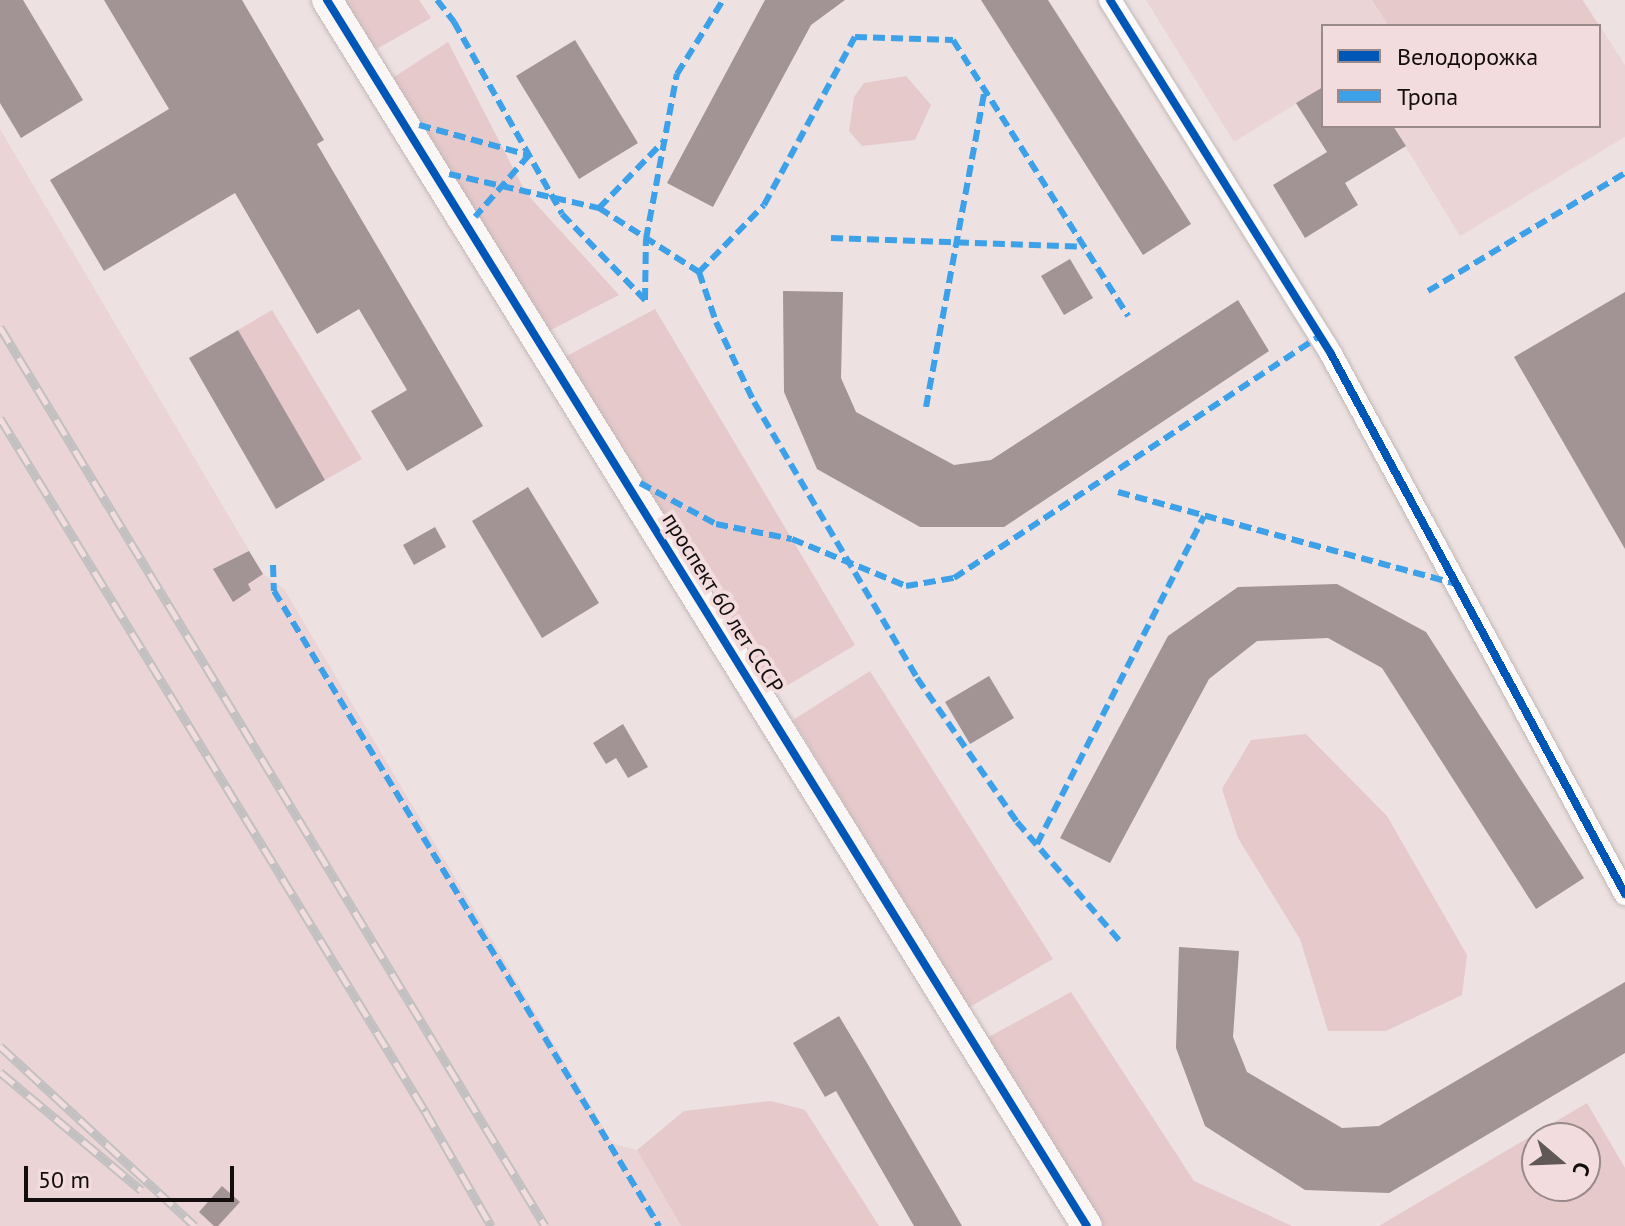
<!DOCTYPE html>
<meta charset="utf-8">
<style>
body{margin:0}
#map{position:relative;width:1625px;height:1226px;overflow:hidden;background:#ede1e1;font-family:"PT Sans",sans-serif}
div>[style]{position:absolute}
.built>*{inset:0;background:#ebd4d5}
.green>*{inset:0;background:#e6c9ca}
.building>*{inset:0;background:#a29394}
.roads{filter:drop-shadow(0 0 2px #c2b8b8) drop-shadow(0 0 2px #c2b8b8)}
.street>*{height:22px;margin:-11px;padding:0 11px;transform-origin:11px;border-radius:11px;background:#fcfafa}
.secondary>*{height:30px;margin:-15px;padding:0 15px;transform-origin:15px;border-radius:15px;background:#fbf6f6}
.rail>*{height:9px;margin-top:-4.5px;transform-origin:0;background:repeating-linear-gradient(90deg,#f2dcdd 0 18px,#c2c0c0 0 36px);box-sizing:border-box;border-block:2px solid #c2c0c0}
.quiet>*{height:6px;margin-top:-3px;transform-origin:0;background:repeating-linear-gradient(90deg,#3da1e9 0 12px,transparent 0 18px)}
.cycleway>*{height:8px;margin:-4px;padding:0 4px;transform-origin:4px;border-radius:4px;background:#0057b8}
span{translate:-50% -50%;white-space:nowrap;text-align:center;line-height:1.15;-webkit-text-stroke:8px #f2dcdd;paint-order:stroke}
.street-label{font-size:22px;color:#140d0d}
.legend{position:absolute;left:1321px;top:24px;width:280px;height:104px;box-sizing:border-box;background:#f2dcdd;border:2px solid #99898a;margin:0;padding:10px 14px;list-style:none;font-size:24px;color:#140d0d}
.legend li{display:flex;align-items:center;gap:16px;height:40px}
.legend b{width:40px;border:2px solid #99898a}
.north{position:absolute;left:1521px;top:1122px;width:80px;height:80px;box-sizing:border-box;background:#f2dcdd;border:2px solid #99898a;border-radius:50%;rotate:109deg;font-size:22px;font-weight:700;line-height:32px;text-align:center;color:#140d0d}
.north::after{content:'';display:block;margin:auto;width:28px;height:36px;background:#605757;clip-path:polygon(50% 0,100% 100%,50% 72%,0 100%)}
.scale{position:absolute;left:24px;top:1166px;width:210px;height:36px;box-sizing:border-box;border:4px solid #140d0d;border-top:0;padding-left:10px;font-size:24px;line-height:28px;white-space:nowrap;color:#140d0d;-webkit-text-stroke:6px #f2dcdd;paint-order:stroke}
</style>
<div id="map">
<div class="built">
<i style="clip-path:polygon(1146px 0,1583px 0,1625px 65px,1625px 137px,1460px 236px,1393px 126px,1599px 126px,1599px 26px,1323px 26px,1323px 87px,1234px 142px)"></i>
<i style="clip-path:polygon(0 129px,263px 574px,284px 589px,613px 1144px,637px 1150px,681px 1226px,0 1226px)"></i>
</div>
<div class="green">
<i style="clip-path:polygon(343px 0,419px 0,431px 18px,373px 51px)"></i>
<i style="clip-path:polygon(1372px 0,1582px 0,1599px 26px,1389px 26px)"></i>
<i style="clip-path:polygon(448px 42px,526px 193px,619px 295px,547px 332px,391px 79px)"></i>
<i style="clip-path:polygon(906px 76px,931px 105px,915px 140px,862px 146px,849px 131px,854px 97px,864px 83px)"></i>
<i style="clip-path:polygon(655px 309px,855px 645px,788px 685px,761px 681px,563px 358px)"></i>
<i style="clip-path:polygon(272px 310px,362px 459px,325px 480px,238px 330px)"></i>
<i style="clip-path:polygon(870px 671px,1053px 959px,968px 1008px,793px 720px)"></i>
<i style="clip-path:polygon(1306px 734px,1387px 816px,1467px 955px,1462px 995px,1386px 1031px,1328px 1031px,1300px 939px,1238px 838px,1222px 789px,1251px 740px)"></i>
<i style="clip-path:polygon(1071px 992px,1194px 1181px,1292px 1226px,1102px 1226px,985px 1039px)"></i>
<i style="clip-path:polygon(771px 1101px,805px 1110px,879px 1226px,681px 1226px,637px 1150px,684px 1111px)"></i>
<i style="clip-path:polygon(evenodd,1587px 1103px,1625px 1168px,1625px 1226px,1379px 1226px,1587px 1103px,1537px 1138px,1585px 1138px,1585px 1186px,1537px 1186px,1537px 1138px)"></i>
</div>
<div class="building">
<i style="clip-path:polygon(0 0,23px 0,83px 100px,21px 138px,0 103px)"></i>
<i style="clip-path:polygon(104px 0,242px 0,324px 140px,317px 144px,483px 426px,407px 471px,371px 411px,407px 390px,359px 309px,317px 334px,235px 193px,104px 271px,50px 180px,169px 109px)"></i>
<i style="clip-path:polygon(765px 0,845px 0,811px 25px,713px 207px,667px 183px)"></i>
<i style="clip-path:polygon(981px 0,1048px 0,1191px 224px,1143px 255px)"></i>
<i style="clip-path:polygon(575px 40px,638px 143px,579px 179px,516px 76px)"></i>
<i style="clip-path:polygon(1323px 87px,1323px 126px,1393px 126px,1406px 146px,1345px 183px,1358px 205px,1305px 238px,1273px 185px,1327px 152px,1296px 103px)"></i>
<i style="clip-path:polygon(1070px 259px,1093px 298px,1064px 315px,1041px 276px)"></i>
<i style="clip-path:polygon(783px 291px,843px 292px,841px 378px,856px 412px,954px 465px,991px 460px,1238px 300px,1269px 351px,1004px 527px,920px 527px,817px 469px,784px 392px)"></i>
<i style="clip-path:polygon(1625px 292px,1625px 549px,1514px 357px)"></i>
<i style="clip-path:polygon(238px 330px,325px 480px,276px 509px,189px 358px)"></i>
<i style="clip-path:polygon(528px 487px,599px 603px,542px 638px,472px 521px)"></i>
<i style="clip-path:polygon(435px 527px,446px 547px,414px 565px,403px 545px)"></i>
<i style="clip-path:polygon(249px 551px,263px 574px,248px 584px,251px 590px,233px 602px,213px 569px)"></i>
<i style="clip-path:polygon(1337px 584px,1426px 632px,1584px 878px,1536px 909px,1382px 668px,1328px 638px,1257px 641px,1209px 679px,1110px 863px,1060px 838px,1168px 636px,1238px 587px)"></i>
<i style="clip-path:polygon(989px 676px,1014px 718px,970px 744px,945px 702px)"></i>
<i style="clip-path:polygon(623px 724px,648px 767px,628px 778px,616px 758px,606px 764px,593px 743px)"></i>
<i style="clip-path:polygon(1179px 947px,1239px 951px,1233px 1037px,1247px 1072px,1342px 1128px,1379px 1126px,1625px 982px,1625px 1053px,1389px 1193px,1305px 1190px,1205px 1126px,1176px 1048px)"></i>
<i style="clip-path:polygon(839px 1016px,870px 1068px,962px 1226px,914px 1226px,836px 1091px,825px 1097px,793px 1043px)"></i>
<i style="clip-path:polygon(222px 1186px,240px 1202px,218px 1226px,214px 1226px,199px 1212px)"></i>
</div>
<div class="roads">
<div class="street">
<i style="left:1110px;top:0;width:417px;rotate:58deg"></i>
<i style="left:1331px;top:354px;width:615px;rotate:61.43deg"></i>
</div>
<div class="secondary">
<i style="left:327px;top:0;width:1442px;rotate:58.21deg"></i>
</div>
</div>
<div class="rail">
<i style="left:0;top:327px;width:1051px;rotate:58.77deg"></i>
<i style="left:0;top:418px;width:813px;rotate:58.48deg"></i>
<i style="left:425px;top:1111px;width:133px;rotate:60.1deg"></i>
<i style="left:0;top:1046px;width:265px;rotate:42.7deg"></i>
<i style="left:0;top:1072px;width:184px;rotate:39.9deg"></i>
</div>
<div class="quiet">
<i style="left:437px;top:0;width:28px;rotate:52deg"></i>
<i style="left:454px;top:22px;width:220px;rotate:60.6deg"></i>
<i style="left:562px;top:214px;width:120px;rotate:46deg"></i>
<i style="left:419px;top:125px;width:114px;rotate:15.3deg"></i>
<i style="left:529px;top:155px;width:82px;rotate:131.1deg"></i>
<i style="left:449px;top:174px;width:154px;rotate:12.8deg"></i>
<i style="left:599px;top:208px;width:119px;rotate:32.6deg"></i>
<i style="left:699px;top:272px;width:53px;rotate:71.2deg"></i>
<i style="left:716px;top:322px;width:89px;rotate:64.6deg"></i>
<i style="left:754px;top:402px;width:321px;rotate:59.4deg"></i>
<i style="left:917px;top:678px;width:175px;rotate:55.2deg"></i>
<i style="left:1017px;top:822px;width:162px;rotate:49.2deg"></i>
<i style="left:599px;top:208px;width:92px;rotate:-45.9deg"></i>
<i style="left:831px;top:238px;width:253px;rotate:2deg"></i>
<i style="left:699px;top:272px;width:93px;rotate:-45.9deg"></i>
<i style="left:764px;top:205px;width:191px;rotate:-61.6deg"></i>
<i style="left:855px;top:37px;width:98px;rotate:1.8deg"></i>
<i style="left:953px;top:40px;width:327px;rotate:57.6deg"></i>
<i style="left:1428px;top:291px;width:230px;rotate:-30.9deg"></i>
<i style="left:645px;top:300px;width:61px;rotate:-89.1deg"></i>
<i style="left:646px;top:239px;width:168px;rotate:-79.4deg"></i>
<i style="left:677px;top:74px;width:87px;rotate:-58.1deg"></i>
<i style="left:926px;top:407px;width:323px;rotate:-79.5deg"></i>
<i style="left:640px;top:483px;width:86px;rotate:28.3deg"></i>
<i style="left:716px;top:524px;width:77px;rotate:11.2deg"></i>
<i style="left:792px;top:539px;width:123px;rotate:22.4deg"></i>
<i style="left:906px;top:586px;width:49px;rotate:-9.5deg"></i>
<i style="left:954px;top:578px;width:438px;rotate:-33.5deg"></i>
<i style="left:1118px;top:492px;width:350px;rotate:15.2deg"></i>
<i style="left:273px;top:565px;width:26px;rotate:88deg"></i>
<i style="left:274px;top:591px;width:743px;rotate:58.77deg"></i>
<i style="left:1037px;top:844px;width:368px;rotate:-63deg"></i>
</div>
<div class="cycleway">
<i style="left:327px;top:0;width:1442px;rotate:58.21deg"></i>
<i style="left:1110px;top:0;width:417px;rotate:58deg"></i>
<i style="left:1331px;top:354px;width:615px;rotate:61.43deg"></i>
</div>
<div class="street-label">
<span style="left:723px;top:603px;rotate:58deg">проспект 60 лет СССР</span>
</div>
<ul class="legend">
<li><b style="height:10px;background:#0057b8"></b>Велодорожка</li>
<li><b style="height:10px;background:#3da1e9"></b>Тропа</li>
</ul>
<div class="north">С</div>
<div class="scale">50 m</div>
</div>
